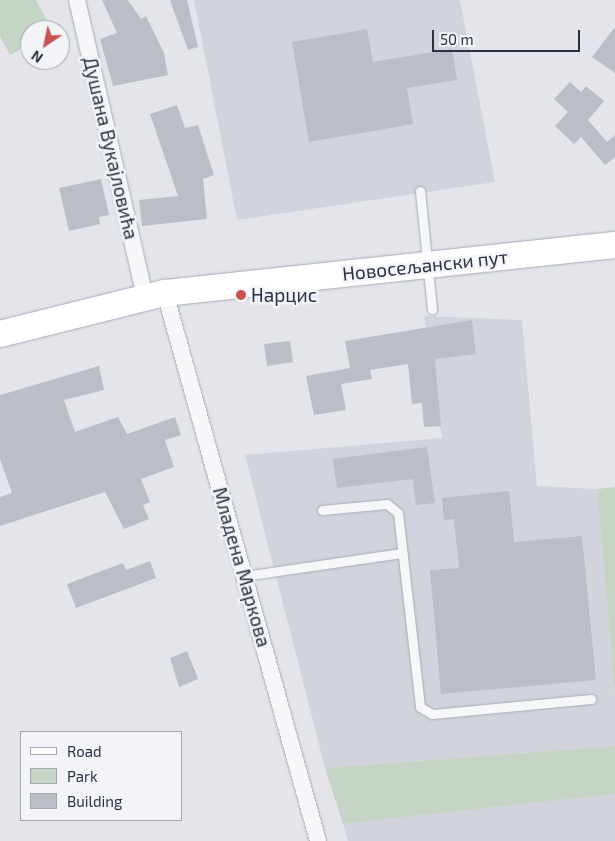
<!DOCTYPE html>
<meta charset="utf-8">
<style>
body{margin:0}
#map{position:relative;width:615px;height:841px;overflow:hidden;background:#e3e5eb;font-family:"Exo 2",sans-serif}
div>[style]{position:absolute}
.built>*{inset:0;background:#d2d4dd}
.green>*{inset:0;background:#c6d4c5}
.building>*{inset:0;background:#bbbec7}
.roads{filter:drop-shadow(0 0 1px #a8abb5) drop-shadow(0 0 1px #a8abb5)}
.service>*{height:9px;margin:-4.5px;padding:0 4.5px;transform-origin:4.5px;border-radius:4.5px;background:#f6f7f9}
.minor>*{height:16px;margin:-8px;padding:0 8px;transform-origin:8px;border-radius:8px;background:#f6f7f9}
.primary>*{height:26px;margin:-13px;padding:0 13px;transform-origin:13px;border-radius:13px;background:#fff}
.dots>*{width:14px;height:14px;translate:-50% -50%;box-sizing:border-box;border:2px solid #f3f4f8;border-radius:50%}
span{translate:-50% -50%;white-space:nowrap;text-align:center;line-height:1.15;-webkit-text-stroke:5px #f3f4f8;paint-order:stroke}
.street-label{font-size:19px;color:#2c3042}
.poi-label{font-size:19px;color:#2c3042}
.left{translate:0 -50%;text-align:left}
.legend{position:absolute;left:20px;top:731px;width:162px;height:90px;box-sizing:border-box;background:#f3f4f8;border:1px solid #a3a6af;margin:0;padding:6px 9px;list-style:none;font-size:15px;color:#2c3042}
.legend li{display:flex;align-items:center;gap:10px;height:25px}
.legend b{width:25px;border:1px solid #a3a6af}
.north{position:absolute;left:20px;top:20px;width:50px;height:50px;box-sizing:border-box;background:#f3f4f8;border:1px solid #a3a6af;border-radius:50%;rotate:214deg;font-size:14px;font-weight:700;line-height:20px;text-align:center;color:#2c3042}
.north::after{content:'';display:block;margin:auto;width:18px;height:22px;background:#c85250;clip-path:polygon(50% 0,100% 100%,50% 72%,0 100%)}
.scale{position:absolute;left:432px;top:30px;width:148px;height:22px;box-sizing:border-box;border:2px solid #2c3042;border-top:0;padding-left:6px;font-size:15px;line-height:18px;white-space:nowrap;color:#2c3042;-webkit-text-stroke:4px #f3f4f8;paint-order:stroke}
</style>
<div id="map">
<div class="built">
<i style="clip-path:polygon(194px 0,460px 0,495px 182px,237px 220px)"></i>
<i style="clip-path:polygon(424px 316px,522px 320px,537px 486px,597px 489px,615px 694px,615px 746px,325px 768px,245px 455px,442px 438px)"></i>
<i style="clip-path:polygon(615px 794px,615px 841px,348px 841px,343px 824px)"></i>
</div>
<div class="green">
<i style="clip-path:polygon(0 0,36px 0,52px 30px,30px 30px,30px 44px,10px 55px,0 36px)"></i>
<i style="clip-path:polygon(615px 487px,615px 694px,597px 489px)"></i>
<i style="clip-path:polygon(615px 746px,615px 794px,343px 824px,325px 768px)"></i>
</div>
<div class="building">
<i style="clip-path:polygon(102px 0,128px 0,141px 19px,146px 16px,164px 53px,168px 75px,113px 86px,100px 39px,117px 33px)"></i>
<i style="clip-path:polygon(170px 0,187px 0,198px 47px,188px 50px)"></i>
<i style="clip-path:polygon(615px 27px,615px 73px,592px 57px)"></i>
<i style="clip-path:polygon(367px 29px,373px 62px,452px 49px,457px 80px,407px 88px,413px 124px,309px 142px,292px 42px)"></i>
<i style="clip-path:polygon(570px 82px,581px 92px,586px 86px,604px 101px,588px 120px,607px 142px,615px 135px,615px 157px,605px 165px,581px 137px,574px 144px,555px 126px,568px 112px,554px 99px)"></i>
<i style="clip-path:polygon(177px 105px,185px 128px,198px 125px,214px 175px,203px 179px,207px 219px,142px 226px,139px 200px,178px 196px,150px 114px)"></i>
<i style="clip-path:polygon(101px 179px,109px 215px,99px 217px,100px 224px,69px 231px,59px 188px)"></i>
<i style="clip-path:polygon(472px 320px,476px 354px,435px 359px,441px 426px,424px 427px,422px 403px,412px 404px,408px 364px,370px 370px,372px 379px,341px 384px,346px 410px,314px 415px,306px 376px,350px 368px,345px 341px)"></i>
<i style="clip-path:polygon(290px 341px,293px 362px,267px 366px,264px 344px)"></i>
<i style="clip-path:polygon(99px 366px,104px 390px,64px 400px,75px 432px,118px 417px,127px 434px,175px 417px,181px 435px,165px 440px,174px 467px,141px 479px,150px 502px,143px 505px,149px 519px,124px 529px,105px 492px,0 526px,0 497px,12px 493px,0 459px,0 395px)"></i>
<i style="clip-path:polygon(427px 447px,435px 503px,416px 505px,413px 479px,337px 488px,333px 459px)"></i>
<i style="clip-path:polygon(509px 491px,514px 542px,582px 536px,596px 680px,441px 694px,430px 570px,459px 568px,454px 519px,444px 520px,442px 498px)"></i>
<i style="clip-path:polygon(150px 561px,156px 578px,76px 608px,67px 584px,123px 563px,126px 570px)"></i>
<i style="clip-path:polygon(187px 651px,198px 679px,179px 687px,170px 658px)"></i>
</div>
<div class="roads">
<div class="service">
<i style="left:420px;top:191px;width:119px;rotate:84.2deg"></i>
<i style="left:322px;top:510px;width:65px;rotate:-5.3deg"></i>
<i style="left:387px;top:504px;width:14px;rotate:39deg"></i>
<i style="left:398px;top:513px;width:195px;rotate:83.5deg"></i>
<i style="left:420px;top:707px;width:14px;rotate:30deg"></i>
<i style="left:432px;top:714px;width:160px;rotate:-5.4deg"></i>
<i style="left:244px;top:576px;width:160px;rotate:-8.3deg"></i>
</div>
<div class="minor">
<i style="left:77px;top:0;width:305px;rotate:77.1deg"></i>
<i style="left:165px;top:293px;width:569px;rotate:74.4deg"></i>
</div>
<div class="primary">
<i style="left:0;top:334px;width:170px;rotate:-14deg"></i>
<i style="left:165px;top:293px;width:453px;rotate:-6.1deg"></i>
</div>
</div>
<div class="dots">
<i style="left:241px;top:295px;background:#c85250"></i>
</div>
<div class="street-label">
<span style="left:111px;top:148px;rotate:77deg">Душана Вукајловића</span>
<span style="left:425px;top:265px;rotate:-6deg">Новосељански пут</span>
<span style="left:242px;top:567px;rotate:74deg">Младена Маркова</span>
</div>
<div class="poi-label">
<span class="left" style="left:251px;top:295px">Нарцис</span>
</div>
<ul class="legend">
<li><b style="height:6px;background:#fff"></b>Road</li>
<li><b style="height:14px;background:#c6d4c5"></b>Park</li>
<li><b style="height:14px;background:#bbbec7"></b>Building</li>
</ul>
<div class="north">N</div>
<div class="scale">50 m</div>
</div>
